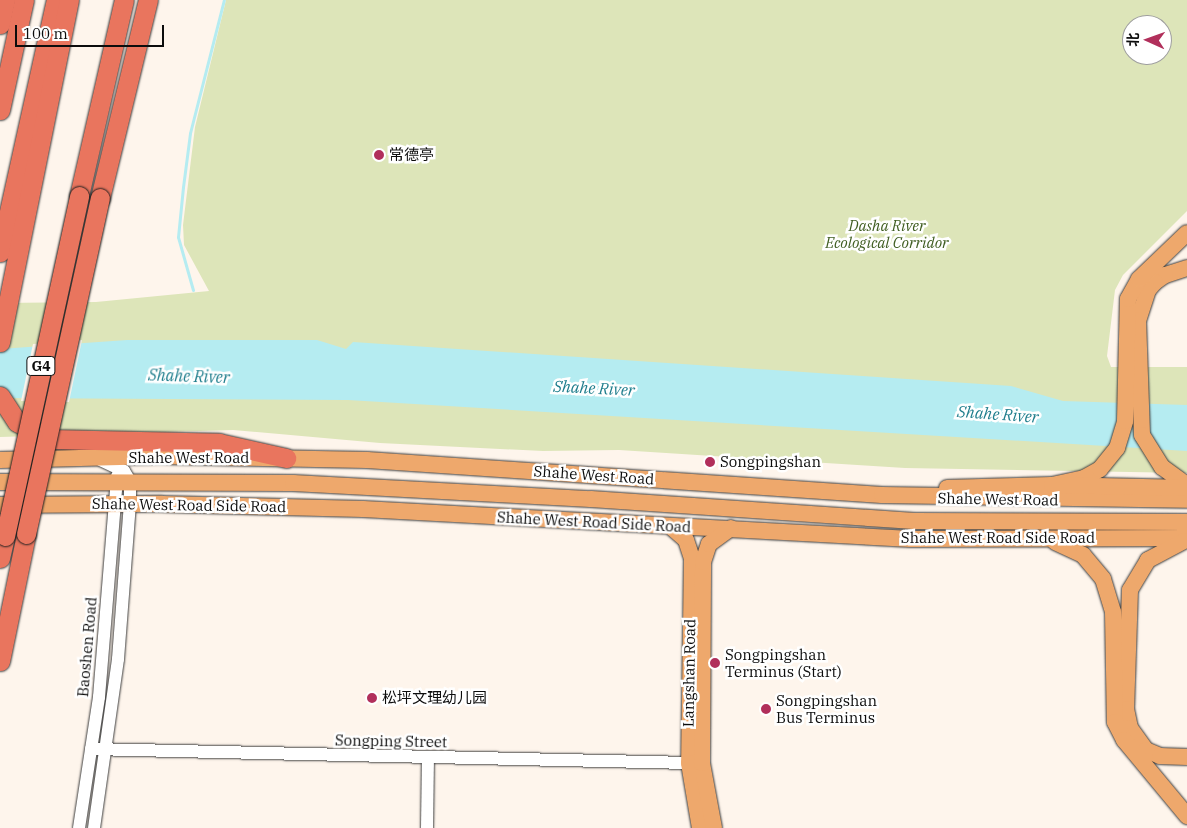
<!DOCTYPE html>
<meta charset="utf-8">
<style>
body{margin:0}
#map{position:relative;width:1187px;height:828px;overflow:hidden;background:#fef5ec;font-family:"IBM Plex Serif","Noto Sans SC",serif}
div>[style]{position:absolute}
.green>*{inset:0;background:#dde5b9}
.water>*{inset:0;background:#b5ecf1}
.pier>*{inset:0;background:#fef5ec}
.stream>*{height:3px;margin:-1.5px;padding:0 1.5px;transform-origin:1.5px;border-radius:1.5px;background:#b5ecf1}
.roads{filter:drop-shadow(0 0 1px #3f3f3f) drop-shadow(0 0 1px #3f3f3f)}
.minor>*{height:12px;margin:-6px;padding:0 6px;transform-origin:6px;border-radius:6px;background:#fff}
.major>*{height:16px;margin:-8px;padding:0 8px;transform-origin:8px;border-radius:8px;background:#eea86c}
.highway>*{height:19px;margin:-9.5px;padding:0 9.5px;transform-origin:9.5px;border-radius:9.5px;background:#e9755e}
.bridges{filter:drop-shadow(0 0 1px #1d1d1d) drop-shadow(0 0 1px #1d1d1d)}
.highway-bridge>*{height:19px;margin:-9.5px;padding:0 9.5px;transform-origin:9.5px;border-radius:9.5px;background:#e9755e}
.dots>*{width:14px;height:14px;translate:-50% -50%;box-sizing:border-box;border:2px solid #fff;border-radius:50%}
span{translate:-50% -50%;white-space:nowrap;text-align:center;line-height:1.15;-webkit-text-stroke:5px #fff;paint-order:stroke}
.shield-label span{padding:1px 4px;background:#fff;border:1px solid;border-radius:4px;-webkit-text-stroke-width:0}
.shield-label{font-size:14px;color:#0c0c0c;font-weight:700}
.poi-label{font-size:15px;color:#0c0c0c}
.left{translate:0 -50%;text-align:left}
.park-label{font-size:15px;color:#405e22;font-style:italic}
.street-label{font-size:15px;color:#0c0c0c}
.water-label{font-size:16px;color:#1e7d8c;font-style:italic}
.north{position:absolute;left:1122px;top:15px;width:50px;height:50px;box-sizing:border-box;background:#fff;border:1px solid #9e9e9e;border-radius:50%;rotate:272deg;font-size:14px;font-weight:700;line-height:20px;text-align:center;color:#0c0c0c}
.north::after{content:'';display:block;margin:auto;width:18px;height:22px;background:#b12f5b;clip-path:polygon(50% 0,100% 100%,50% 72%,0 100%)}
.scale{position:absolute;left:15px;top:25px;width:149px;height:22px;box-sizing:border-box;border:2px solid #0c0c0c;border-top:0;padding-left:6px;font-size:15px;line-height:18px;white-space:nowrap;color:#0c0c0c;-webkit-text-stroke:4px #fff;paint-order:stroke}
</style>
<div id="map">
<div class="green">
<i style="clip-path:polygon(evenodd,226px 0,1187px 0,1187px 211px,1123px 275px,1115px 290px,1107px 356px,1111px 367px,1187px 367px,1187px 473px,905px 468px,619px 450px,543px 451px,380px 443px,233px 430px,0 437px,0 303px,96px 302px,209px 291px,184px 245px,183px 225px,195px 127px,226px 0,1132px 25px,1162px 25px,1162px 55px,1132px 55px,1132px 25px)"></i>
</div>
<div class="water">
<i style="clip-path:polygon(127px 340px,317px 340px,346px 349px,353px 342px,1011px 386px,1063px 401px,1187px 405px,1187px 451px,348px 400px,0 398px,0 349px)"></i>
</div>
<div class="pier">
<i style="clip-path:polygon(82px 340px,69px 402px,21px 401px,33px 344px)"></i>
</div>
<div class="stream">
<i style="left:193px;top:290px;width:55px;rotate:-105.8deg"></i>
<i style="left:178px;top:237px;width:50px;rotate:-84.3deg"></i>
<i style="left:183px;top:187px;width:54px;rotate:-82.6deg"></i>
<i style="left:190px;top:133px;width:137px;rotate:-75.7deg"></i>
</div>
<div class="roads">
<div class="minor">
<i style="left:91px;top:749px;width:598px;rotate:1.34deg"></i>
<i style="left:79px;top:828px;width:133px;rotate:-81.3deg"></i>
<i style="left:99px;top:697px;width:222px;rotate:-85.3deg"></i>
<i style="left:94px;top:828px;width:171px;rotate:-81.9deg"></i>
<i style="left:118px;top:659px;width:155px;rotate:-85.6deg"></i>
<i style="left:130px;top:504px;width:23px;rotate:-90deg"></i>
<i style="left:130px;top:481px;width:12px;rotate:-121deg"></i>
<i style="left:124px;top:471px;width:26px;rotate:-155deg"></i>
<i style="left:427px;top:828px;width:69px;rotate:-89.2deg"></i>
</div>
<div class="major">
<i style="left:1187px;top:268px;width:23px;rotate:162deg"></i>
<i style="left:1165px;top:275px;width:12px;rotate:145deg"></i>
<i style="left:1155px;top:282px;width:11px;rotate:131deg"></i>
<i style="left:1148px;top:290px;width:32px;rotate:108deg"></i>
<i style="left:1138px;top:320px;width:115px;rotate:88deg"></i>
<i style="left:1142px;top:435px;width:38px;rotate:58deg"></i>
<i style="left:1162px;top:467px;width:31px;rotate:36deg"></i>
<i style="left:0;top:460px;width:160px;rotate:-1.4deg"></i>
<i style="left:160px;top:456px;width:207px;rotate:1.1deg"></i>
<i style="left:367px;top:460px;width:516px;rotate:3.89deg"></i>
<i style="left:882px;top:495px;width:305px;rotate:0.9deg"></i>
<i style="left:0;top:482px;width:293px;rotate:0.2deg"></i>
<i style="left:293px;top:483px;width:298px;rotate:3.1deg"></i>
<i style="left:591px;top:499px;width:324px;rotate:3.9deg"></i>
<i style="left:914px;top:521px;width:273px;rotate:0.2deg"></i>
<i style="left:1052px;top:485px;width:33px;rotate:-12deg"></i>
<i style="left:1084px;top:478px;width:18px;rotate:-29deg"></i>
<i style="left:1100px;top:469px;width:27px;rotate:-51deg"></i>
<i style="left:1117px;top:448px;width:28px;rotate:-73deg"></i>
<i style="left:1125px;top:421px;width:122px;rotate:-88.6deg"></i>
<i style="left:1128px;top:299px;width:23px;rotate:-61deg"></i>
<i style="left:1139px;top:279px;width:66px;rotate:-43.8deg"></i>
<i style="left:947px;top:488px;width:105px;rotate:-1.6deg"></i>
<i style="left:1052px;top:485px;width:135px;rotate:1.3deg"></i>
<i style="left:0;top:505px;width:162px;rotate:-0.4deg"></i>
<i style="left:162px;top:504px;width:201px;rotate:1.4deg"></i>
<i style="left:363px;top:509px;width:549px;rotate:3.13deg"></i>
<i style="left:911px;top:539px;width:276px;rotate:-0.2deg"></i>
<i style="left:670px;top:526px;width:21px;rotate:41deg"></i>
<i style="left:686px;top:540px;width:19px;rotate:72deg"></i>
<i style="left:692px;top:558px;width:205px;rotate:90.8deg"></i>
<i style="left:689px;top:763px;width:66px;rotate:80.4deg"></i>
<i style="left:1184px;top:541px;width:41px;rotate:152.2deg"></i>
<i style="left:1148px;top:560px;width:35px;rotate:121deg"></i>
<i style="left:1130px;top:590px;width:119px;rotate:91.9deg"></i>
<i style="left:1126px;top:709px;width:19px;rotate:78deg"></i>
<i style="left:1130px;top:728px;width:27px;rotate:54deg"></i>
<i style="left:1146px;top:750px;width:15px;rotate:23deg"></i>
<i style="left:1160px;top:756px;width:27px;rotate:2deg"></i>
<i style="left:1055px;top:542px;width:31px;rotate:25deg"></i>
<i style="left:1083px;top:555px;width:31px;rotate:50deg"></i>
<i style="left:1103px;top:579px;width:34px;rotate:73deg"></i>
<i style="left:1113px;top:612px;width:110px;rotate:89deg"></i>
<i style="left:1115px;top:722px;width:20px;rotate:63deg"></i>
<i style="left:1124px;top:740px;width:99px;rotate:50.3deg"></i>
<i style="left:714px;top:828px;width:66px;rotate:-100.5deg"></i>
<i style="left:702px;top:763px;width:201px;rotate:-89.7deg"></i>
<i style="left:703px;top:562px;width:19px;rotate:-72deg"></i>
<i style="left:709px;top:544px;width:27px;rotate:-36deg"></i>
</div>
<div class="highway">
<i style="left:0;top:24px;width:25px;rotate:-78deg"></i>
<i style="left:0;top:110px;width:113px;rotate:-77.7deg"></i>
<i style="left:79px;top:196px;width:201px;rotate:-77.1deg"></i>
<i style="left:100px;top:198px;width:204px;rotate:-76.4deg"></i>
<i style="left:0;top:252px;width:258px;rotate:-77.5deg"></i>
<i style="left:0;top:342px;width:349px;rotate:-78.6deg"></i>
<i style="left:0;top:396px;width:31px;rotate:57deg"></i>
<i style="left:17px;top:422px;width:36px;rotate:28deg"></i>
<i style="left:49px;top:439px;width:170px;rotate:1.3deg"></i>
<i style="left:219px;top:443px;width:69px;rotate:12.6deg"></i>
<i style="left:0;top:558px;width:23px;rotate:-77deg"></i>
<i style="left:0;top:661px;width:130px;rotate:-78.4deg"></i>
</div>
</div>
<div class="bridges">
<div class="highway-bridge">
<i style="left:26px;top:534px;width:344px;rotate:-77.6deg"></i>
<i style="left:5px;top:536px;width:348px;rotate:-77.7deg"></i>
</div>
</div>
<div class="dots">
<i style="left:379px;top:155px;background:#b12f5b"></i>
<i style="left:710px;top:462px;background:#b12f5b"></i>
<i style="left:715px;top:663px;background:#b12f5b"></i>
<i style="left:372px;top:698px;background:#b12f5b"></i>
<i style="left:766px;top:709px;background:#b12f5b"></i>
</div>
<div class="shield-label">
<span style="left:41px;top:366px">G4</span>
</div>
<div class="poi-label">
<span class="left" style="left:389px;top:155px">常德亭</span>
<span class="left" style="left:720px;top:462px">Songpingshan</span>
<span class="left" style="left:725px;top:663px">Songpingshan<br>Terminus (Start)</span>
<span class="left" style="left:382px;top:698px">松坪文理幼儿园</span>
<span class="left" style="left:776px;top:709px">Songpingshan<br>Bus Terminus</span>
</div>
<div class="park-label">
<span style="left:887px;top:234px">Dasha River<br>Ecological Corridor</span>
</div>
<div class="street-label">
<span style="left:189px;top:458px">Shahe West Road</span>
<span style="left:594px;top:475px;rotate:4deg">Shahe West Road</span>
<span style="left:998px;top:499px;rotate:1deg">Shahe West Road</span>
<span style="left:189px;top:505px;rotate:1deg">Shahe West Road Side Road</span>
<span style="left:594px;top:522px;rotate:3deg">Shahe West Road Side Road</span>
<span style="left:998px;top:538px">Shahe West Road Side Road</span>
<span style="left:87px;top:647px;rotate:-85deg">Baoshen Road</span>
<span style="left:689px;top:673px;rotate:-89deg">Langshan Road</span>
<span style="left:391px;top:741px;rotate:1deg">Songping Street</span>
</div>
<div class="water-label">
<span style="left:189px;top:376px;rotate:2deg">Shahe River</span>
<span style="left:594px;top:388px;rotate:3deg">Shahe River</span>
<span style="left:998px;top:414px;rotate:4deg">Shahe River</span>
</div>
<div class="north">北</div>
<div class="scale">100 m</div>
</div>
